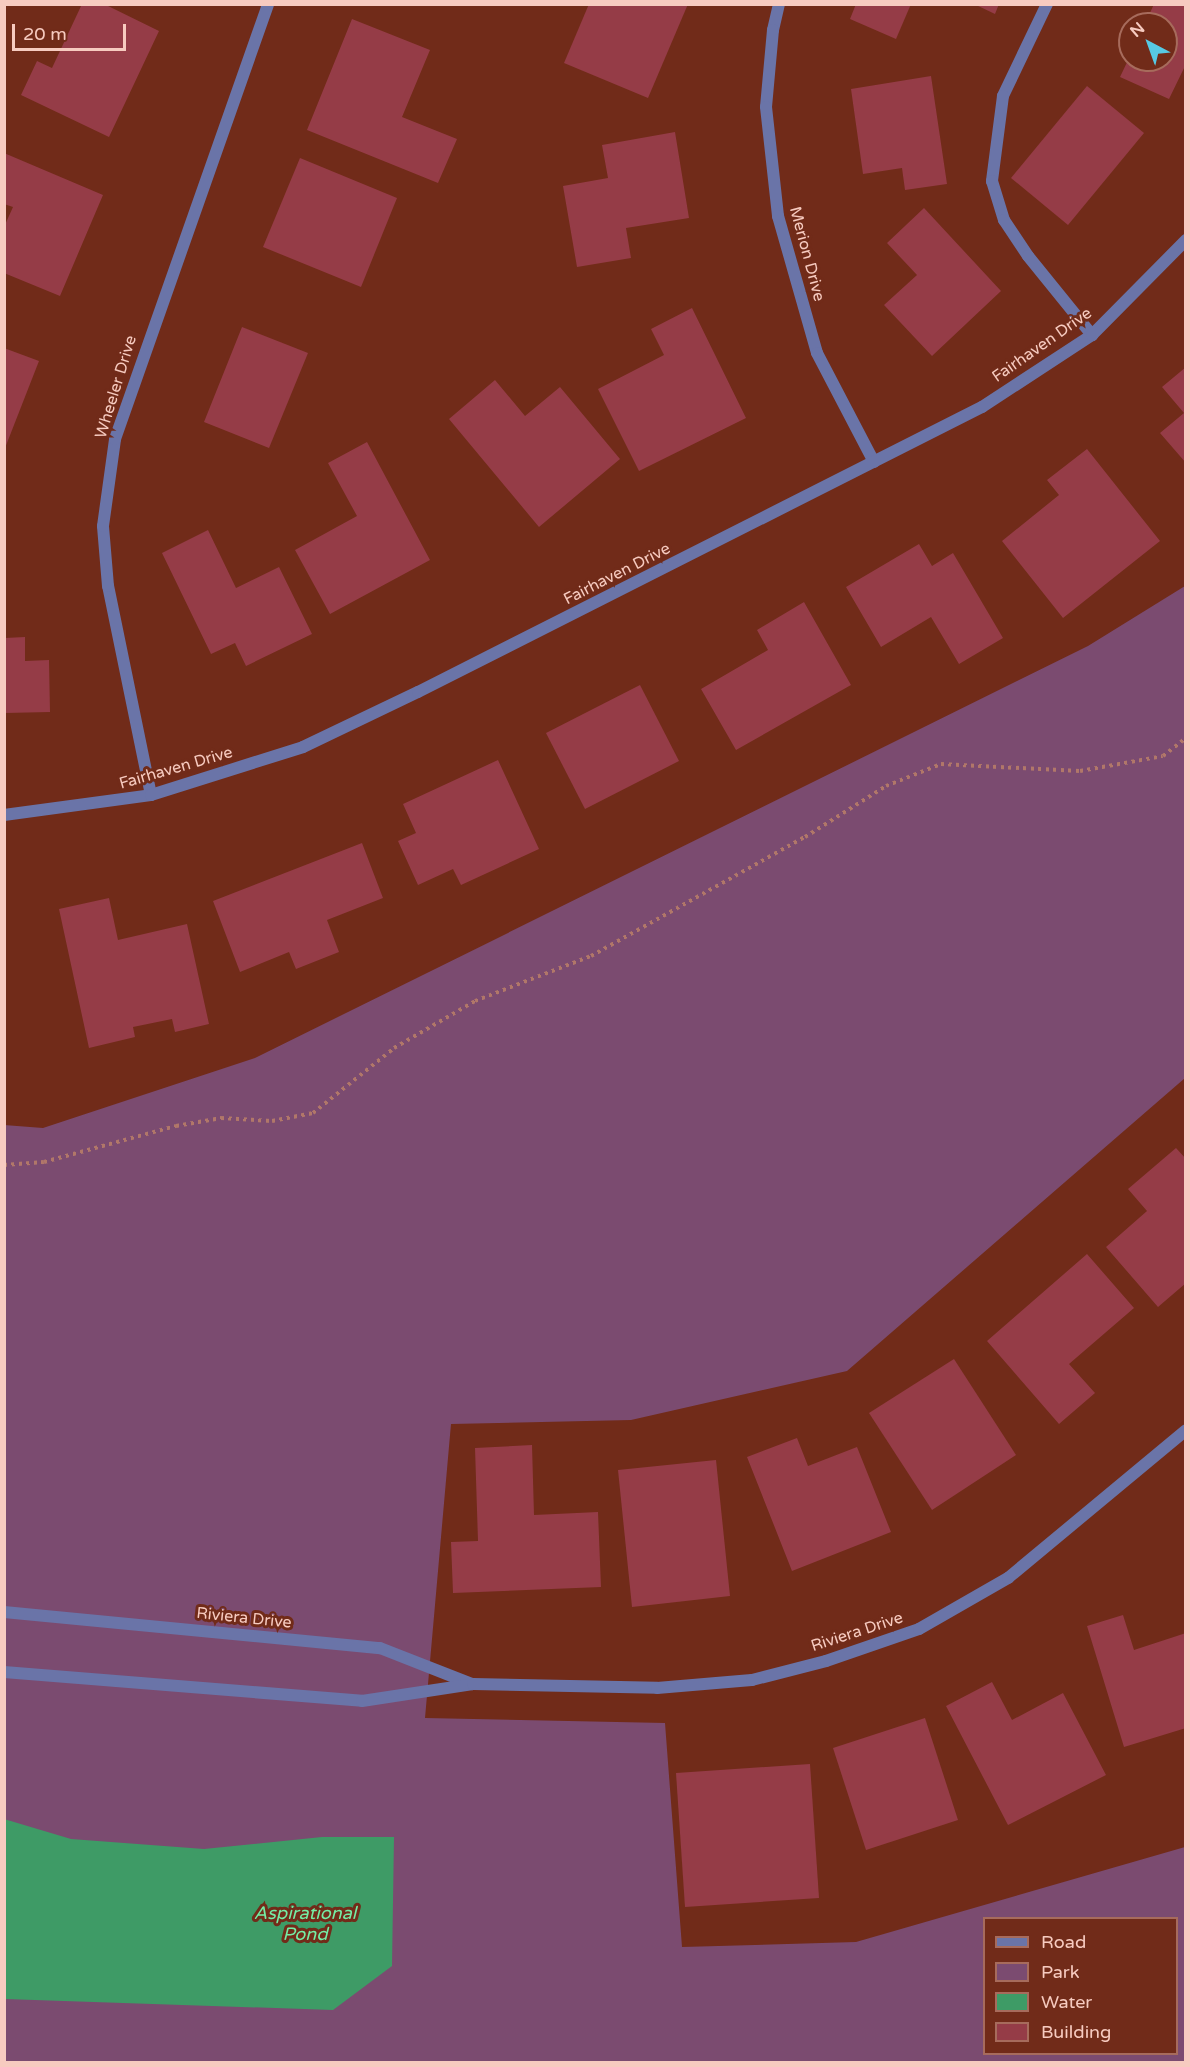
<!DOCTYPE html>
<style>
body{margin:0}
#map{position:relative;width:1190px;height:2067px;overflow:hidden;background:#712b19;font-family:"Varela Round",sans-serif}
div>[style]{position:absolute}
.green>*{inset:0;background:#7b4b70}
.water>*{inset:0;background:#3e9b66}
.building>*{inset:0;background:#953c47}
.path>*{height:4px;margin-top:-2px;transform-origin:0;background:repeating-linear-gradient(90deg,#b17769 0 3px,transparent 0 7.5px)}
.lane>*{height:12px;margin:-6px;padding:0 6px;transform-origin:6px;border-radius:6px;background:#6a74a8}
.street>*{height:12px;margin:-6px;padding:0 6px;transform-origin:6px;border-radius:6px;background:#6a74a8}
span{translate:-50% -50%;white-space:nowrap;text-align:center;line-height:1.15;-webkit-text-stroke:6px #712b19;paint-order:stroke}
.street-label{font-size:16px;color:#f7cbc0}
.water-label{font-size:18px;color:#74eda5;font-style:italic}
.frame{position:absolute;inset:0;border:6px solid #f7cbc0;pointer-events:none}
.legend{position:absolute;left:983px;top:1917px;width:195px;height:138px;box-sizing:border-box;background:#712b19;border:2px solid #a76b5c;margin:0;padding:8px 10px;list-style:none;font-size:18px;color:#f7cbc0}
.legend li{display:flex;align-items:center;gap:12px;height:30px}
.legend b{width:30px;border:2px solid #a76b5c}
.north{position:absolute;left:1118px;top:12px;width:60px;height:60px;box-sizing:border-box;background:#712b19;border:2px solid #a76b5c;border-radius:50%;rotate:319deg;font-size:16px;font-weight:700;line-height:24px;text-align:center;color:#f7cbc0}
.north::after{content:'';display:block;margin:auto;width:21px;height:27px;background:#57c9e3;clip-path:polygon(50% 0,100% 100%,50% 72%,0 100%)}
.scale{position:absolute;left:12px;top:24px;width:114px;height:27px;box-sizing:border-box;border:3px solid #f7cbc0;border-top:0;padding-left:8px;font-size:18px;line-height:21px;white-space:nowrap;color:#f7cbc0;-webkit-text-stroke:4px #712b19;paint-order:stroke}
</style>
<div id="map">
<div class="green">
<i style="clip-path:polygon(evenodd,1185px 586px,1185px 1078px,847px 1371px,631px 1420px,451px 1424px,425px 1718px,665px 1723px,682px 1947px,856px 1942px,1185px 1847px,1185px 2062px,5px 2062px,4px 1125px,43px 1128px,255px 1058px,1088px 646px,1185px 586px,984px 1918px,1176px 1918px,1176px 2054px,984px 2054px,984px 1918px)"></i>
</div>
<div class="water">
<i style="clip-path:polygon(4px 1819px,71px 1839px,204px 1849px,322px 1837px,394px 1837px,392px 1966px,333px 2010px,5px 1999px)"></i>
</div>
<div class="building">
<i style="clip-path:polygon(82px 4px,104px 4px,159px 31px,109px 137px,21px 95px,37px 61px,52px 68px)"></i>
<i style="clip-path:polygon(589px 4px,688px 4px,648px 98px,564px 63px)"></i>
<i style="clip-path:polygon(856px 4px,911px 4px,896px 39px,850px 19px)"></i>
<i style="clip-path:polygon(974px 4px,999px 4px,995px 14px)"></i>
<i style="clip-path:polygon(1154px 4px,1186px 4px,1186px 64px,1169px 99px,1120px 77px,1130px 56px,1130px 60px,1166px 60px,1166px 24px,1145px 24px)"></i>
<i style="clip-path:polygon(352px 19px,430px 50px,402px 117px,457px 139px,438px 183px,307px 130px)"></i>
<i style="clip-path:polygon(931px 76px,947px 184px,905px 190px,902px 168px,863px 174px,851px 89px)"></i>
<i style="clip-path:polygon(1087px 86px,1144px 133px,1068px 225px,1011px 178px)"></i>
<i style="clip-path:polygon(675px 132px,689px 218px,626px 228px,631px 258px,577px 267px,563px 186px,608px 178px,602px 145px)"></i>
<i style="clip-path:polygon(4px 153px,103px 195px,60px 296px,4px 273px,4px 227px,13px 207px,4px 204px)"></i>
<i style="clip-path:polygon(300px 158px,397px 198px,361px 287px,263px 247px)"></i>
<i style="clip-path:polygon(924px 208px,1001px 291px,932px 356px,884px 305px,917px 275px,887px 243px)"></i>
<i style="clip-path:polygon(692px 308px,746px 418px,639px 471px,598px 389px,664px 355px,651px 329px)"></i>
<i style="clip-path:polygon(242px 327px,308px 353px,269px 448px,204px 422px)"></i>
<i style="clip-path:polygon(4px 348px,39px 361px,5px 448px,4px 448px)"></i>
<i style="clip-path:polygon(1186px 367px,1186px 463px,1160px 433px,1184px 413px,1162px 387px)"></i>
<i style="clip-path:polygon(495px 380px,525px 416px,560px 387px,620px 459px,539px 527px,449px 419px)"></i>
<i style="clip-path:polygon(367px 442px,430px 560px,330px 614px,295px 550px,357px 516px,328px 463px)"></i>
<i style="clip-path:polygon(1087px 449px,1160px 541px,1063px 618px,1002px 541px,1059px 495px,1047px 480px)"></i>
<i style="clip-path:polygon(208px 530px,236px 588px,279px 567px,312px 634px,246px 666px,235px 643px,211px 654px,162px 553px)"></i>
<i style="clip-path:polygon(919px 544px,932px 566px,953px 553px,1003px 638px,959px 664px,931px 617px,881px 647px,846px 587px)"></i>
<i style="clip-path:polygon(804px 602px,851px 685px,736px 750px,701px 689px,768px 650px,757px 630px)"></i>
<i style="clip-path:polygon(25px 637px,25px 661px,49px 660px,50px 712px,5px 713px,5px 638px)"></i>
<i style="clip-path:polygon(640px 685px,679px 761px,585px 809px,546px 733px)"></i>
<i style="clip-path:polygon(498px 760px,539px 849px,461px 885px,453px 869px,418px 885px,398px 841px,416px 833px,403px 804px)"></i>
<i style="clip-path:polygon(362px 843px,383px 898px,327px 920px,339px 952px,296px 969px,289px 952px,240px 972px,213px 901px)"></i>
<i style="clip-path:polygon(109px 898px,118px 940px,187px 924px,209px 1024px,175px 1032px,172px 1019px,133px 1027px,135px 1037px,89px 1048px,59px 909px)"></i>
<i style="clip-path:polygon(1176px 1148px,1186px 1159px,1186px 1283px,1158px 1307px,1106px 1247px,1147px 1211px,1128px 1189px)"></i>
<i style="clip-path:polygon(1087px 1254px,1134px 1308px,1069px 1364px,1095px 1393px,1059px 1424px,987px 1341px)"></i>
<i style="clip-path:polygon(954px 1359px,1016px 1455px,932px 1510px,869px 1413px)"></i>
<i style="clip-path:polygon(797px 1438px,808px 1466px,857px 1447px,891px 1532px,792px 1571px,747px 1457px)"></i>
<i style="clip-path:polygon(532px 1445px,534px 1515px,598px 1512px,601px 1587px,453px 1593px,451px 1542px,478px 1541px,475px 1448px)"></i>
<i style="clip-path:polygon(716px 1460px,730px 1596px,632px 1607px,618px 1470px)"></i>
<i style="clip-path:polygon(1123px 1615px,1134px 1650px,1186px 1633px,1186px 1728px,1124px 1747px,1087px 1626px)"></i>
<i style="clip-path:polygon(992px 1682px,1012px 1720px,1063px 1693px,1106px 1775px,1008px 1825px,946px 1706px)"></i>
<i style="clip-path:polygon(925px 1718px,958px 1820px,866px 1850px,833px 1748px)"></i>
<i style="clip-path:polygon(810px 1764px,819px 1898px,685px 1907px,676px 1773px)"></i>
</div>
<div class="path">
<i style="left:4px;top:1165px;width:40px;rotate:-4.3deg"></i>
<i style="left:44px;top:1162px;width:137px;rotate:-15.3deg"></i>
<i style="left:176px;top:1126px;width:46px;rotate:-10.1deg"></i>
<i style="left:221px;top:1118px;width:51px;rotate:3.4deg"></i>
<i style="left:272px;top:1121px;width:42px;rotate:-11deg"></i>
<i style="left:313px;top:1113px;width:104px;rotate:-38.7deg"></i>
<i style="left:394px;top:1048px;width:94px;rotate:-30.1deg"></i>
<i style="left:475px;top:1001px;width:124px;rotate:-21.2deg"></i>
<i style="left:591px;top:956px;width:245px;rotate:-29.1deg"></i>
<i style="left:805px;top:837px;width:96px;rotate:-32.2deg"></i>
<i style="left:886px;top:786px;width:59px;rotate:-21.8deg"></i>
<i style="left:941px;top:764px;width:139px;rotate:2.9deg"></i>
<i style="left:1080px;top:771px;width:84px;rotate:-10.2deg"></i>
<i style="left:1163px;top:756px;width:29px;rotate:-38deg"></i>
</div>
<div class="lane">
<i style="left:1047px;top:4px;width:102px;rotate:115.6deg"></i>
<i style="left:1003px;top:96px;width:86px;rotate:97.4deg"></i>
<i style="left:992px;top:181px;width:41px;rotate:72.9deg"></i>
<i style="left:1004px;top:220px;width:43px;rotate:56.3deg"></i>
<i style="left:1028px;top:256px;width:102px;rotate:51deg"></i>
</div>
<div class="street">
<i style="left:779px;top:4px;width:27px;rotate:103deg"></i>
<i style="left:773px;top:30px;width:77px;rotate:95.2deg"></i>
<i style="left:766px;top:107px;width:110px;rotate:83.7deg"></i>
<i style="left:778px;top:216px;width:142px;rotate:74.1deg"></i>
<i style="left:817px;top:353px;width:123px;rotate:62.4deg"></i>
<i style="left:151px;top:795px;width:213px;rotate:-101.6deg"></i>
<i style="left:108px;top:586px;width:60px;rotate:-94.8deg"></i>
<i style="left:103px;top:526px;width:88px;rotate:-82.1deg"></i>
<i style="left:115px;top:439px;width:461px;rotate:-70.6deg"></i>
<i style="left:4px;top:815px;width:148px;rotate:-7.7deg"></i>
<i style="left:151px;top:795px;width:159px;rotate:-17.5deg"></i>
<i style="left:303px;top:747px;width:127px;rotate:-25.6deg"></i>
<i style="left:418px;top:692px;width:632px;rotate:-26.81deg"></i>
<i style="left:982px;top:407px;width:131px;rotate:-33.2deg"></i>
<i style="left:1092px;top:335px;width:134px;rotate:-45.3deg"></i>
<i style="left:4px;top:1612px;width:378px;rotate:5.5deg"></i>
<i style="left:380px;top:1648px;width:99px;rotate:21.4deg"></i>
<i style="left:4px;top:1672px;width:359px;rotate:4.6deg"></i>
<i style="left:362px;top:1701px;width:112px;rotate:-8.7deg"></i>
<i style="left:473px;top:1684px;width:184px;rotate:1.2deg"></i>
<i style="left:657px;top:1688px;width:95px;rotate:-4.8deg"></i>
<i style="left:752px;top:1680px;width:76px;rotate:-14.4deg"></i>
<i style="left:826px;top:1661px;width:98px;rotate:-19deg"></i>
<i style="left:919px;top:1629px;width:103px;rotate:-29.8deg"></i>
<i style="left:1008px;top:1578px;width:231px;rotate:-39.7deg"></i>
</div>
<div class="street-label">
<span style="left:807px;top:254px;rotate:75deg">Merion Drive</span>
<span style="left:1042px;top:345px;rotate:-35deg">Fairhaven Drive</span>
<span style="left:116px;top:387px;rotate:-73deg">Wheeler Drive</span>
<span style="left:617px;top:574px;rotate:-27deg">Fairhaven Drive</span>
<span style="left:176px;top:768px;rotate:-16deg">Fairhaven Drive</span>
<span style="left:244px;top:1618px;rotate:6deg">Riviera Drive</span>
<span style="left:857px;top:1632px;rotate:-18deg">Riviera Drive</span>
</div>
<div class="water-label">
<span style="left:305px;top:1924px">Aspirational<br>Pond</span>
</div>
<div class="frame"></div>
<ul class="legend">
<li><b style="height:8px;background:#6a74a8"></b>Road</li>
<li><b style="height:16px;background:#7b4b70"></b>Park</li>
<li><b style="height:16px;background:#3e9b66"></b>Water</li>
<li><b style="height:16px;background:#953c47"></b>Building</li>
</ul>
<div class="north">N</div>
<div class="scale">20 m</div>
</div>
